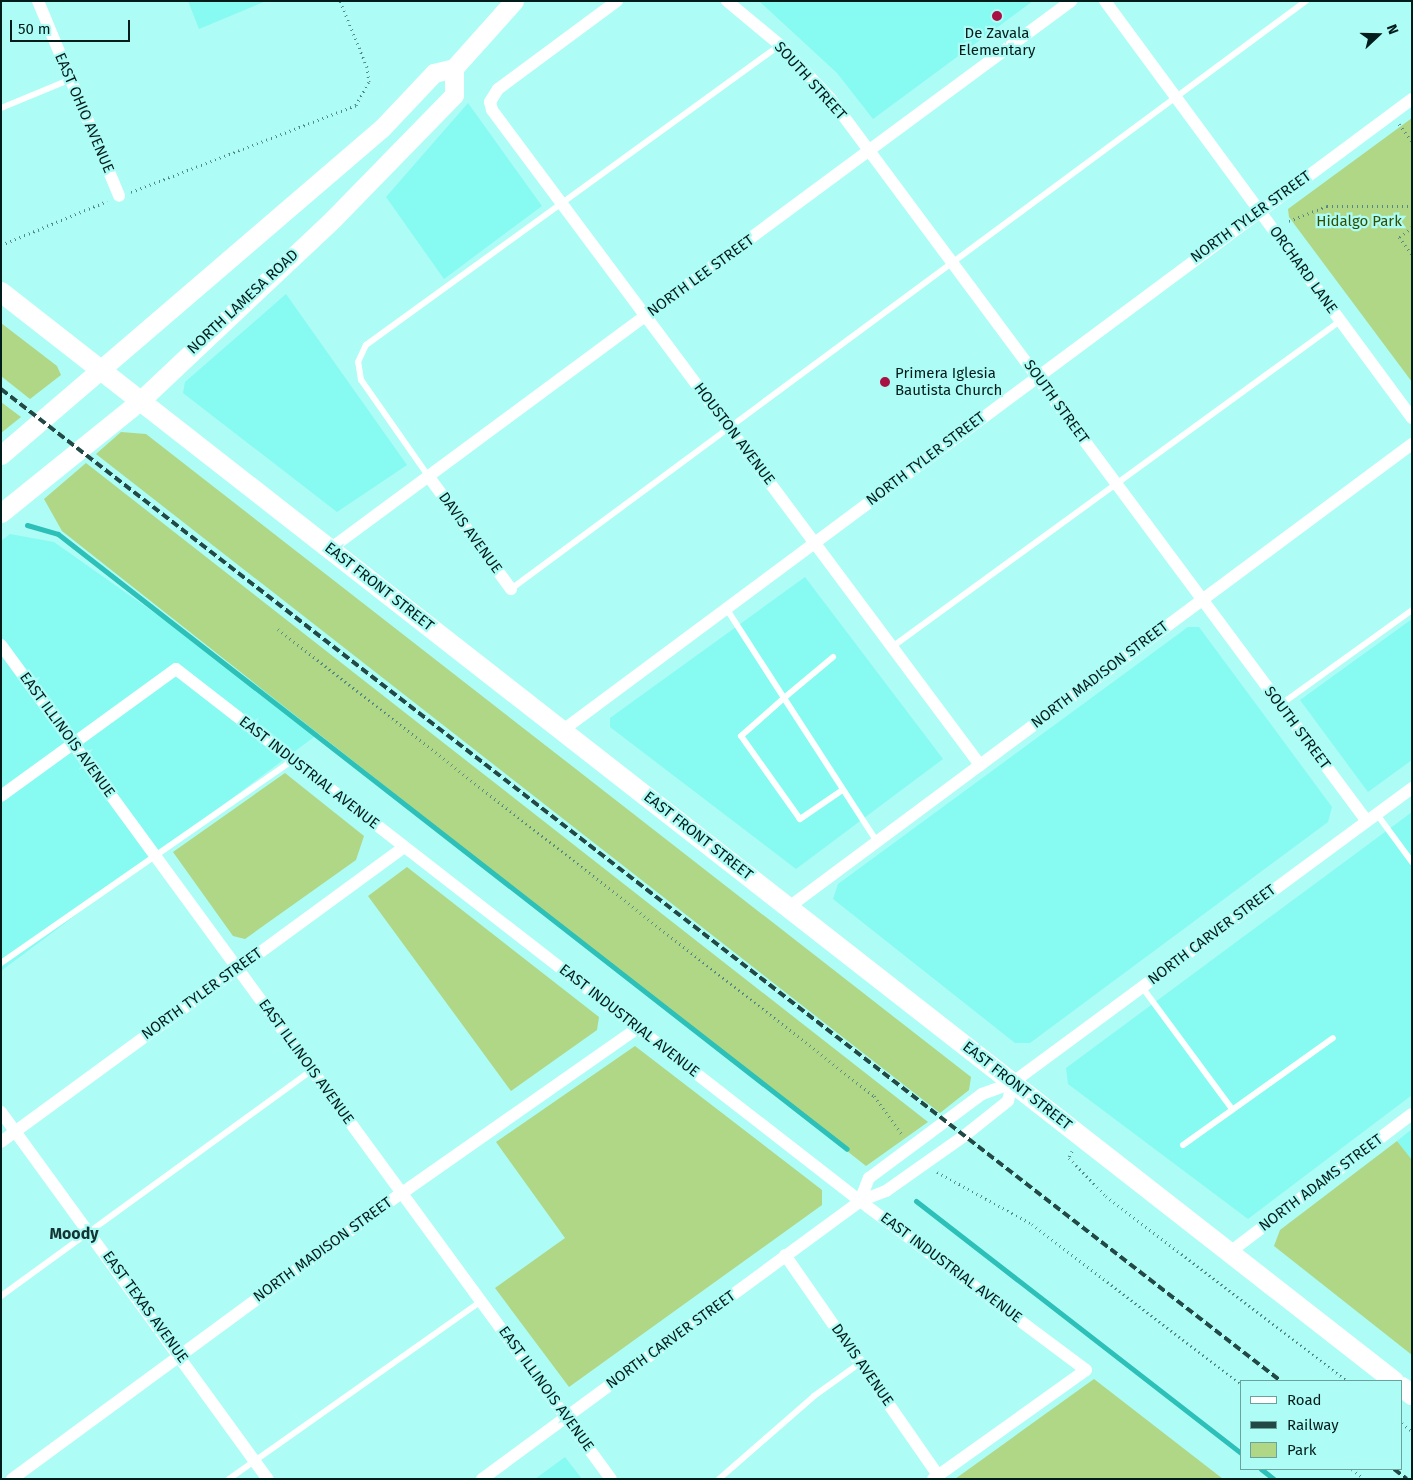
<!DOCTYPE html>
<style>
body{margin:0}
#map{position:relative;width:1413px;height:1480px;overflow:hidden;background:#aefcf6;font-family:"Fira Sans",sans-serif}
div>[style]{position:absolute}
.built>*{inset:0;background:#87faf2}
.green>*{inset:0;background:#afd785}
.stream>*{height:5px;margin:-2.5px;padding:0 2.5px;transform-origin:2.5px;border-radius:2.5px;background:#2cc0b8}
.path>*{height:3px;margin-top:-1.5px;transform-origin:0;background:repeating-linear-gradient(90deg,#548985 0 1px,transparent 0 5px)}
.lane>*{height:6px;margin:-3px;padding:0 3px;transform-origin:3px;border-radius:3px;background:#fff}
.street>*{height:12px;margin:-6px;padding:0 6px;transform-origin:6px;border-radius:6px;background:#fff}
.secondary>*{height:19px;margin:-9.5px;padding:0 9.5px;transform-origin:9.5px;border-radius:9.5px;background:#fff}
.primary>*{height:20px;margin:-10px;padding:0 10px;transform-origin:10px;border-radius:10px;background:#fff}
.rail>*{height:4px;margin-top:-2px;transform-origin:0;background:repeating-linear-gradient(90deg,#224946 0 8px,transparent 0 12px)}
.dots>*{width:14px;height:14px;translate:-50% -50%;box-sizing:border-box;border:2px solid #aefcf6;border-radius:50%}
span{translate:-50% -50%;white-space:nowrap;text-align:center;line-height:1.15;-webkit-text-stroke:4.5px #aefcf6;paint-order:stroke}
.poi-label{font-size:15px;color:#001d1b}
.left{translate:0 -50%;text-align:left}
.street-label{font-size:15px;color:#001d1b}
.park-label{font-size:15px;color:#324f00}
.neighbourhood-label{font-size:16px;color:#143533;font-weight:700}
.frame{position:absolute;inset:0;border:2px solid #001d1b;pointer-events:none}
.legend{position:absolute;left:1240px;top:1380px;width:162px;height:90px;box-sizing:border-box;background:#aefcf6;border:1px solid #68a39e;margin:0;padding:6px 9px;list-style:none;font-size:15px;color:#001d1b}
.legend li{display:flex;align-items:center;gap:10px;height:25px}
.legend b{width:25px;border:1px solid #68a39e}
.north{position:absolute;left:1353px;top:10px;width:50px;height:50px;-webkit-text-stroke:4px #aefcf6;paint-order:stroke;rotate:69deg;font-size:14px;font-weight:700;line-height:20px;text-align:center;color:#001d1b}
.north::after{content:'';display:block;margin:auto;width:18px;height:22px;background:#001d1b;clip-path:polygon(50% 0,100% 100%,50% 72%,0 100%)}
.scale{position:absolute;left:10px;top:20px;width:120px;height:22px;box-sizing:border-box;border:2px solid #001d1b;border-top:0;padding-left:6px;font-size:15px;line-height:18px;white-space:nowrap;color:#001d1b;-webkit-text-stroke:4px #aefcf6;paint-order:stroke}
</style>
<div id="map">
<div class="built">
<i style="clip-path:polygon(188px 1px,266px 1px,199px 29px)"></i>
<i style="clip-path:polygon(759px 1px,1033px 1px,873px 119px,837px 73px)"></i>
<i style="clip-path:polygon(468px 103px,542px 206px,444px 279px,386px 197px)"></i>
<i style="clip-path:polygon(286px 294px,407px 465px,337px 512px,183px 393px,185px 382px)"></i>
<i style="clip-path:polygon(10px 534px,54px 542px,322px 731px,1px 971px,1px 541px)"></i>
<i style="clip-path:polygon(805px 577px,943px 759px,796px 869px,610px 727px,610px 718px)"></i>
<i style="clip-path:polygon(1412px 619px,1412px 760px,1368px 792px,1300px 700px)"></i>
<i style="clip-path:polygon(1188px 627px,1199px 627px,1332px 807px,1328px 822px,1030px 1043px,1015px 1043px,833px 899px,838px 884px)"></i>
<i style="clip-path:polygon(1412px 812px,1412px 1095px,1248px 1219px,1068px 1084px,1066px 1068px)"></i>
<i style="clip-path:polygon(1412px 1129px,1412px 1160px,1397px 1141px)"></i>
<i style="clip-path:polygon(565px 1457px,582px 1479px,535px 1479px)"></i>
</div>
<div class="green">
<i style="clip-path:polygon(1412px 118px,1412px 382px,1289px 217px,1288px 209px)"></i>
<i style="clip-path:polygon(1px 323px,57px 366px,61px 375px,30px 399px,1px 376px)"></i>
<i style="clip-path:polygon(1px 402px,21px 417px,1px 433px)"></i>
<i style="clip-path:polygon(121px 432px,146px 434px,971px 1077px,969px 1090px,940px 1113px,96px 454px)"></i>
<i style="clip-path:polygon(86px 463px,928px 1122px,866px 1166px,62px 531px,44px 499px)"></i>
<i style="clip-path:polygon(285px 773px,364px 836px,356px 860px,245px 939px,233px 936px,173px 852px)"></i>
<i style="clip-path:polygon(407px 867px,599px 1017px,597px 1030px,511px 1091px,368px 896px)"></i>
<i style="clip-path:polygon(635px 1046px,822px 1190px,822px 1205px,569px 1387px,495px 1288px,565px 1238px,496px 1142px)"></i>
<i style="clip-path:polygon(1397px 1141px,1412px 1160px,1412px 1355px,1274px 1246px,1280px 1230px)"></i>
<i style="clip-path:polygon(1094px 1379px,1223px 1479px,955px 1479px)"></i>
</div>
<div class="stream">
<i style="left:27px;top:525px;width:32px;rotate:16deg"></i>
<i style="left:58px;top:534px;width:1000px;rotate:37.94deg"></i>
<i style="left:916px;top:1201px;width:413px;rotate:37.8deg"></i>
<i style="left:1261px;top:1469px;width:16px;rotate:38deg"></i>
</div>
<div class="path">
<i style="left:1399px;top:124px;width:22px;rotate:54deg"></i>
<i style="left:131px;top:192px;width:241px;rotate:-21.1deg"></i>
<i style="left:356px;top:105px;width:26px;rotate:-61deg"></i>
<i style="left:369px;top:82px;width:15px;rotate:-98deg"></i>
<i style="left:367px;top:67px;width:71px;rotate:-112.2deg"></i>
<i style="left:1289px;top:221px;width:41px;rotate:-21.5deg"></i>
<i style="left:1327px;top:206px;width:85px"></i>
<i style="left:1412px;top:227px;width:16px;rotate:142deg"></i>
<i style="left:1399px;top:237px;width:22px;rotate:54deg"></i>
<i style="left:1px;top:245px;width:115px;rotate:-22.5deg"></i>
<i style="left:278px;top:629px;width:757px;rotate:38.08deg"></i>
<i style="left:874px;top:1096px;width:49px;rotate:54.1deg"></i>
<i style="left:1072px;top:1151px;width:8px;rotate:113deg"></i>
<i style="left:1069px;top:1158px;width:53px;rotate:45.8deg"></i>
<i style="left:1106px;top:1196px;width:304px;rotate:37.5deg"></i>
<i style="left:937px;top:1172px;width:108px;rotate:28.7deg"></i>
<i style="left:1032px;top:1224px;width:265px;rotate:37.5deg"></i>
<i style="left:1402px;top:1423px;width:13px;rotate:39deg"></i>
<i style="left:1352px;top:1469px;width:16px;rotate:38deg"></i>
</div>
<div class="lane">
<i style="left:1px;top:108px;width:76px;rotate:-22.5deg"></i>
<i style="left:429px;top:477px;width:118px;rotate:-125deg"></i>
<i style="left:361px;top:380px;width:18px;rotate:-99deg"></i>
<i style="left:358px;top:362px;width:19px;rotate:-65deg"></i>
<i style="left:366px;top:345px;width:511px;rotate:-35.93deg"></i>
<i style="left:511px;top:589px;width:989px;rotate:-36.49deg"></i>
<i style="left:726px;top:608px;width:107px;rotate:57.2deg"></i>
<i style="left:784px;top:698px;width:64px;rotate:-39.9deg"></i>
<i style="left:892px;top:647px;width:554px;rotate:-36.04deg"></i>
<i style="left:1280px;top:705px;width:163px;rotate:-35.7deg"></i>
<i style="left:841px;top:791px;width:50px;rotate:145.7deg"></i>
<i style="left:800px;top:819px;width:102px;rotate:-125.4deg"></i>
<i style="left:741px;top:736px;width:57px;rotate:-41.5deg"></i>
<i style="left:784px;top:698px;width:171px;rotate:57.1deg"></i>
<i style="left:1376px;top:813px;width:61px;rotate:53.7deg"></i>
<i style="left:1px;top:963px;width:356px;rotate:-34.8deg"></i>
<i style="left:1142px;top:987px;width:152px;rotate:53.6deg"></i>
<i style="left:1183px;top:1145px;width:184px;rotate:-35.5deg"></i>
<i style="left:1px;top:1296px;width:384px;rotate:-36deg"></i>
<i style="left:229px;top:1479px;width:309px;rotate:-35.2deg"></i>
<i style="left:719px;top:1479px;width:126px;rotate:-41.1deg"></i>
<i style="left:814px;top:1396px;width:57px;rotate:-35.7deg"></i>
</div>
<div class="street">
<i style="left:38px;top:1px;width:211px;rotate:67.4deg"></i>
<i style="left:617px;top:1px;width:148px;rotate:143.5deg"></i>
<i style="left:498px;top:89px;width:15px;rotate:122deg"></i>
<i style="left:490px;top:102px;width:8px;rotate:76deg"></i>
<i style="left:492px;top:110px;width:817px;rotate:53.31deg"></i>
<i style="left:727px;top:1px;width:69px;rotate:39.7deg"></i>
<i style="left:780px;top:45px;width:73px;rotate:46.7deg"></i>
<i style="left:830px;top:98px;width:899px;rotate:53.41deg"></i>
<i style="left:1105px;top:1px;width:518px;rotate:53.64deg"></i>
<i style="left:429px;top:477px;width:139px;rotate:53.8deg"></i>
<i style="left:330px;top:549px;width:922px;rotate:-36.48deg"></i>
<i style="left:1px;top:645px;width:1033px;rotate:53.82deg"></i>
<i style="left:563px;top:730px;width:1058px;rotate:-36.62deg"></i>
<i style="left:1px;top:796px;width:216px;rotate:-36deg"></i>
<i style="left:176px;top:669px;width:867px;rotate:37.87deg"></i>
<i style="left:860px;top:1201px;width:282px;rotate:36.8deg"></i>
<i style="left:1086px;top:1370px;width:188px;rotate:144.5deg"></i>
<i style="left:789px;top:907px;width:776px;rotate:-36.62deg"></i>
<i style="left:1px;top:1112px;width:454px;rotate:54deg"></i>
<i style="left:1px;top:1142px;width:499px;rotate:-36.2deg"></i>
<i style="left:860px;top:1201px;width:25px;rotate:-69deg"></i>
<i style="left:869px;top:1178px;width:141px;rotate:-36.6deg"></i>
<i style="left:982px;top:1094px;width:32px;rotate:-20deg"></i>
<i style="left:1012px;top:1083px;width:497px;rotate:-36.4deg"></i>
<i style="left:1230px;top:1252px;width:228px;rotate:-37.2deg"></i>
<i style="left:785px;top:1255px;width:268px;rotate:55.2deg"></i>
<i style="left:12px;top:1479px;width:484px;rotate:-36.3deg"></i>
<i style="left:402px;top:1193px;width:288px;rotate:-35deg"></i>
<i style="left:482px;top:1479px;width:469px;rotate:-36.3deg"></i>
<i style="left:860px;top:1201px;width:28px;rotate:-21deg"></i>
<i style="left:886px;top:1191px;width:95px;rotate:-35.2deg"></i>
<i style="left:964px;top:1136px;width:56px;rotate:-38.5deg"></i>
<i style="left:1008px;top:1101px;width:18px;rotate:-77deg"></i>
</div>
<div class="secondary">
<i style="left:1px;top:455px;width:502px;rotate:-40.64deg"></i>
<i style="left:382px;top:128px;width:76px;rotate:-46.6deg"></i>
<i style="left:434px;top:73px;width:21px;rotate:-14deg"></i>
<i style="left:454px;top:68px;width:90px;rotate:-48.2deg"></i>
<i style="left:1px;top:513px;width:179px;rotate:-38.9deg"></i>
<i style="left:140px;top:401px;width:265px;rotate:-43.3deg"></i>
<i style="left:333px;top:219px;width:173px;rotate:-45.7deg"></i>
<i style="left:454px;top:95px;width:27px;rotate:-90deg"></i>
</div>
<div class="primary">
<i style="left:1px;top:292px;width:1768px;rotate:38.02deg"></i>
<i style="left:1402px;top:1387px;width:13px;rotate:39deg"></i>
</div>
<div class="rail">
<i style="left:1px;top:389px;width:1619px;rotate:37.78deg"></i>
<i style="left:1394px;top:1469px;width:16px;rotate:38deg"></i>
</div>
<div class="dots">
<i style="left:997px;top:16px;background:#a71144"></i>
<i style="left:885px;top:382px;background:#a71144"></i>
</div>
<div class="poi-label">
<span style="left:997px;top:42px">De Zavala<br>Elementary</span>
<span class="left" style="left:895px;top:382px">Primera Iglesia<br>Bautista Church</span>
</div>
<div class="street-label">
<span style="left:810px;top:81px;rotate:48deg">SOUTH STREET</span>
<span style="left:84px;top:113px;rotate:67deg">EAST OHIO AVENUE</span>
<span style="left:1251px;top:217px;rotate:-36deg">NORTH TYLER STREET</span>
<span style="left:1303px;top:270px;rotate:54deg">ORCHARD LANE</span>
<span style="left:701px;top:276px;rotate:-36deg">NORTH LEE STREET</span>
<span style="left:243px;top:302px;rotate:-43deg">NORTH LAMESA ROAD</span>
<span style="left:1056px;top:402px;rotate:54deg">SOUTH STREET</span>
<span style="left:734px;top:434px;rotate:53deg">HOUSTON AVENUE</span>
<span style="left:926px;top:459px;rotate:-37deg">NORTH TYLER STREET</span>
<span style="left:470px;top:533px;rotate:54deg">DAVIS AVENUE</span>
<span style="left:379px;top:587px;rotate:38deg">EAST FRONT STREET</span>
<span style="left:1100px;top:675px;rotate:-37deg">NORTH MADISON STREET</span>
<span style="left:1297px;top:728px;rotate:53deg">SOUTH STREET</span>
<span style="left:67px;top:735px;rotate:54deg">EAST ILLINOIS AVENUE</span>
<span style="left:309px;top:773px;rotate:38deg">EAST INDUSTRIAL AVENUE</span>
<span style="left:698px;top:836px;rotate:38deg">EAST FRONT STREET</span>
<span style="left:1212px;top:935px;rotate:-37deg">NORTH CARVER STREET</span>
<span style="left:202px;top:994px;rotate:-36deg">NORTH TYLER STREET</span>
<span style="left:629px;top:1021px;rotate:38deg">EAST INDUSTRIAL AVENUE</span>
<span style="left:306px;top:1062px;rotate:54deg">EAST ILLINOIS AVENUE</span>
<span style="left:1017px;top:1086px;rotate:38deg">EAST FRONT STREET</span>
<span style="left:1321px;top:1183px;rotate:-37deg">NORTH ADAMS STREET</span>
<span style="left:323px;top:1250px;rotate:-36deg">NORTH MADISON STREET</span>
<span style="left:951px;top:1268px;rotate:37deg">EAST INDUSTRIAL AVENUE</span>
<span style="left:145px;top:1307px;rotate:54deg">EAST TEXAS AVENUE</span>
<span style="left:671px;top:1340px;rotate:-36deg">NORTH CARVER STREET</span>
<span style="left:862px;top:1365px;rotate:55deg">DAVIS AVENUE</span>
<span style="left:546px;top:1389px;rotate:54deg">EAST ILLINOIS AVENUE</span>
</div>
<div class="park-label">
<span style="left:1359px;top:222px">Hidalgo Park</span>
</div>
<div class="neighbourhood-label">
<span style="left:74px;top:1234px">Moody</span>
</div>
<div class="frame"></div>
<ul class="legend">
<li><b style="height:6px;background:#fff"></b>Road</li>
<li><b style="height:6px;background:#224946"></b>Railway</li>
<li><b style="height:14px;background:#afd785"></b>Park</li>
</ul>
<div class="north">N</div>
<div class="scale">50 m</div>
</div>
